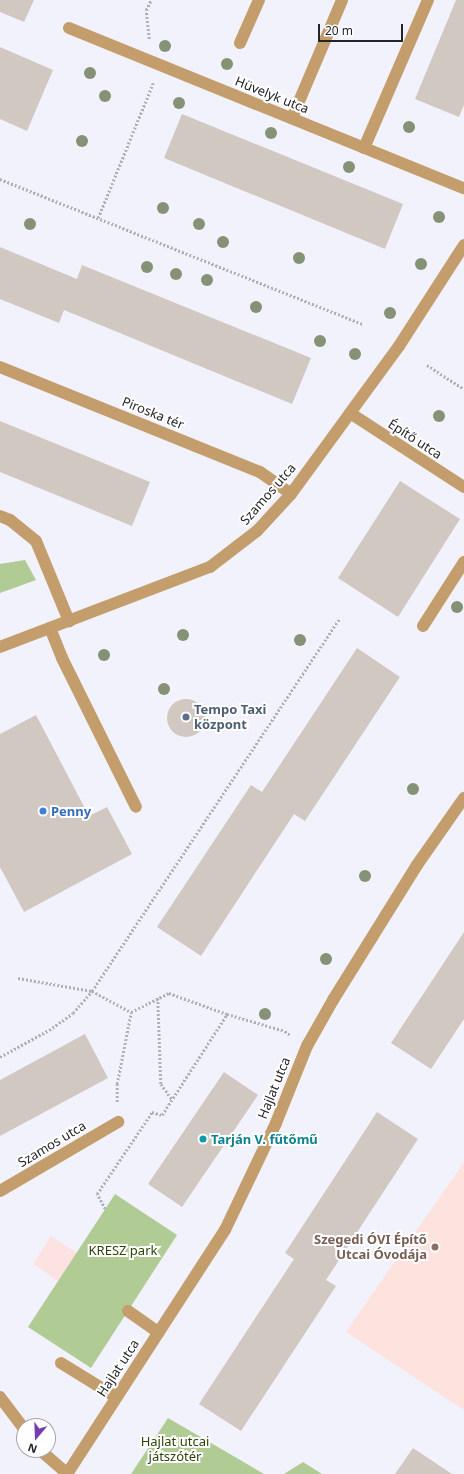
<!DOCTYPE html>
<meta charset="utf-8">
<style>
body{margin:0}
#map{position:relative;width:464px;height:1474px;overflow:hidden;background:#f2f2fc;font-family:"Noto Sans",sans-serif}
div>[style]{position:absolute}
.industrial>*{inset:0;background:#fde2e2}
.education>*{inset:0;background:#fde2de}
.green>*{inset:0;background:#b1cb95}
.building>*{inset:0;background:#d2c8c2}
.round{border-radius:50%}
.path>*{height:2.5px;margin-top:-1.25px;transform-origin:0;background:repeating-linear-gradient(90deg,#b0b0b8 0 2px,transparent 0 4px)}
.lane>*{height:12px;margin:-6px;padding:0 6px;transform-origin:6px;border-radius:6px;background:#c39d6c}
.street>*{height:12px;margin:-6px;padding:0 6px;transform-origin:6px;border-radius:6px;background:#c39d6c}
.trees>*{width:12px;height:12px;margin:-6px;border-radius:50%;background:#859275}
.dots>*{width:11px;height:11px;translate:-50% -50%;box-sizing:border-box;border:2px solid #fff;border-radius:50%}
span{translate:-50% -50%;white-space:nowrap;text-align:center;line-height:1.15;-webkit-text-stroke:4px #fff;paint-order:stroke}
.street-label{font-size:13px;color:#242427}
.service-label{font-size:13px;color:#4e5e75;font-weight:700}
.left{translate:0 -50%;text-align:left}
.shop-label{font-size:13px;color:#366cbe;font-weight:700}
.culture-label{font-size:13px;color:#0d838f;font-weight:700}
.education-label{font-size:13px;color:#785e54;font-weight:700}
.right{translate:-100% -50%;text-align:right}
.park-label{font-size:13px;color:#2c4306}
.north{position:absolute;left:16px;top:1418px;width:40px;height:40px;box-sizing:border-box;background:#fff;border:1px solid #a7a7a9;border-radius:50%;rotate:199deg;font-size:11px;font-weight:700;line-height:16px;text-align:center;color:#242427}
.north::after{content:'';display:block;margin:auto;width:14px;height:18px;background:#713eb5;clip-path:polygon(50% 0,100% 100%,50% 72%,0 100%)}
.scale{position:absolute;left:318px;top:24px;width:85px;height:18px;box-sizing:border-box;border:2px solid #242427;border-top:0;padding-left:5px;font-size:12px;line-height:14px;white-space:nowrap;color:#242427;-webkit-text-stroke:3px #fff;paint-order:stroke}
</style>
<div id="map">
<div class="industrial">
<i style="clip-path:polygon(51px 1236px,77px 1253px,58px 1281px,33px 1264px)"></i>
</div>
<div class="education">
<i style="clip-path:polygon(464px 1162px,464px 1410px,346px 1332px)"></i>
</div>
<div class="green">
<i style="clip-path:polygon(25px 560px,36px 580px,0 593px,0 564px)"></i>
<i style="clip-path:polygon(115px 1194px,177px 1235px,91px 1368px,28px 1327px)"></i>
<i style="clip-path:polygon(168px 1418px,264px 1474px,131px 1474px)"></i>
<i style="clip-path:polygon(303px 1462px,322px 1474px,284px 1474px)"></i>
</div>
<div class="building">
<i style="clip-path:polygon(0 0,34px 0,24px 22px,0 12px)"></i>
<i style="clip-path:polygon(456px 0,464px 0,464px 105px,459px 117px,415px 99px)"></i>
<i style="clip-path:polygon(0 47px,53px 70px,27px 131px,0 119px)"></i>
<i style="clip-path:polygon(182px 114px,403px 204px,385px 249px,164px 158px)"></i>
<i style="clip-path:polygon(0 247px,77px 279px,82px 265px,311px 358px,292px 404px,64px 310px,59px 323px,0 299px)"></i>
<i style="clip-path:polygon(0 421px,150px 482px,132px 526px,0 472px)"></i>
<i style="clip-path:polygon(400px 481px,460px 519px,398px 617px,338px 578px)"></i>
<i style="clip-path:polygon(357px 648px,400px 677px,305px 821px,294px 814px,201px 956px,157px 927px,251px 785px,262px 792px)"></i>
<i class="round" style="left:167px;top:699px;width:38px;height:38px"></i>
<i style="clip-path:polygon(36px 715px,89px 816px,107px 807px,132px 854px,24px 912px,0 867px,0 734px)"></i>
<i style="clip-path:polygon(464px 932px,464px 1019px,431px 1069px,391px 1043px)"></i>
<i style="clip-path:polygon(85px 1034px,108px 1078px,0 1136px,0 1080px)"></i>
<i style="clip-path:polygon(224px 1072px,258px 1095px,182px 1207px,148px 1184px)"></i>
<i style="clip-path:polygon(377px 1112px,418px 1139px,326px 1280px,336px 1286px,241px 1431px,199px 1404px,294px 1259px,285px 1253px)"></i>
<i style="clip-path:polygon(413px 1448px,452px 1474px,395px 1474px)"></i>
</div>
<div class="path">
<i style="left:149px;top:39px;width:29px;rotate:-96deg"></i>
<i style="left:146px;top:10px;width:11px;rotate:-63deg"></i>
<i style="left:0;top:179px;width:391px;rotate:21.8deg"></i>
<i style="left:98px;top:218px;width:146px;rotate:-67.8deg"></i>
<i style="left:427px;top:365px;width:44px;rotate:33deg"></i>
<i style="left:18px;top:978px;width:75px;rotate:10deg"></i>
<i style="left:92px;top:991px;width:44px;rotate:28.3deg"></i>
<i style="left:131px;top:1012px;width:42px;rotate:-26.6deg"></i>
<i style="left:169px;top:993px;width:62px;rotate:19.9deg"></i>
<i style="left:227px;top:1014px;width:60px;rotate:16.3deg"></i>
<i style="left:285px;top:1031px;width:6px;rotate:39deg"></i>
<i style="left:158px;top:998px;width:86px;rotate:88deg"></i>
<i style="left:161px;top:1084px;width:19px;rotate:54deg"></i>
<i style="left:0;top:1057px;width:56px;rotate:-28.9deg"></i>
<i style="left:49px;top:1030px;width:29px;rotate:-35deg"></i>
<i style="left:73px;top:1013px;width:29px;rotate:-49deg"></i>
<i style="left:92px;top:991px;width:448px;rotate:-56.4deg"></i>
<i style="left:117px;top:1102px;width:18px;rotate:-90deg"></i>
<i style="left:117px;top:1084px;width:73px;rotate:-79deg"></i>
<i style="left:105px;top:1209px;width:17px;rotate:-118deg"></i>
<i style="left:97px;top:1194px;width:99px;rotate:-56.1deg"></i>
<i style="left:152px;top:1112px;width:10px;rotate:17deg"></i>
<i style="left:162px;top:1115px;width:120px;rotate:-57.2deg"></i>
</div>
<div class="lane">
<i style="left:240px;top:43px;width:47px;rotate:-66.2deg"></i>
<i style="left:292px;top:118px;width:128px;rotate:-67deg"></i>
<i style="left:364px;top:148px;width:161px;rotate:-66.6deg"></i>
<i style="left:0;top:516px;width:11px;rotate:22deg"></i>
<i style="left:10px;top:520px;width:33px;rotate:39deg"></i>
<i style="left:36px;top:541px;width:87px;rotate:67.6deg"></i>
<i style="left:423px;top:626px;width:76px;rotate:-57.4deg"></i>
<i style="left:50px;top:628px;width:32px;rotate:68deg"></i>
<i style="left:62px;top:658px;width:166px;rotate:63.6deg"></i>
<i style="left:128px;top:1311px;width:37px;rotate:35deg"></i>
<i style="left:61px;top:1363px;width:65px;rotate:31.7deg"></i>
</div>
<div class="street">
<i style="left:69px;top:28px;width:426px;rotate:22.1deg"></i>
<i style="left:0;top:367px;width:280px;rotate:22deg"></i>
<i style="left:260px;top:472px;width:38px;rotate:35deg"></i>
<i style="left:350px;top:413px;width:136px;rotate:33deg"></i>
<i style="left:0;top:647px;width:225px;rotate:-20.9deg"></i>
<i style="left:210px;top:567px;width:59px;rotate:-37.5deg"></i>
<i style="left:257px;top:531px;width:50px;rotate:-47.4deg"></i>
<i style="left:291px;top:494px;width:100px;rotate:-53.9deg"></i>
<i style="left:350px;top:413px;width:83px;rotate:-53.8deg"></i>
<i style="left:399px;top:346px;width:120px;rotate:-57.2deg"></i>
<i style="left:0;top:1191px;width:137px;rotate:-30.3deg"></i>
<i style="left:0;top:1397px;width:40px;rotate:53deg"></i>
<i style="left:40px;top:1450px;width:35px;rotate:41deg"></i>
<i style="left:67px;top:1474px;width:291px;rotate:-57.1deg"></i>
<i style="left:225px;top:1230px;width:119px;rotate:-64.5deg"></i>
<i style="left:276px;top:1123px;width:83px;rotate:-68.1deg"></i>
<i style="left:307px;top:1046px;width:53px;rotate:-60.5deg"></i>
<i style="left:333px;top:1000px;width:159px;rotate:-58.1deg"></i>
<i style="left:417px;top:865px;width:82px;rotate:-55deg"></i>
</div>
<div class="trees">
<i style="left:165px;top:46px"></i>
<i style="left:227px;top:64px"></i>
<i style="left:90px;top:73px"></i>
<i style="left:105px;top:96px"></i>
<i style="left:179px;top:103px"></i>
<i style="left:409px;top:127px"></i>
<i style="left:271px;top:133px"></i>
<i style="left:82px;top:141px"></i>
<i style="left:349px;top:167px"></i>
<i style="left:163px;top:208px"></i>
<i style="left:439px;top:217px"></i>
<i style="left:30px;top:224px"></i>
<i style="left:199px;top:224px"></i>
<i style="left:223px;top:242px"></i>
<i style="left:299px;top:258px"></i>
<i style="left:421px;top:264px"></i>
<i style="left:147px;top:267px"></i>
<i style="left:176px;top:274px"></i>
<i style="left:207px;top:280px"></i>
<i style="left:256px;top:307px"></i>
<i style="left:390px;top:313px"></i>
<i style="left:320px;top:341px"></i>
<i style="left:355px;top:354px"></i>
<i style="left:439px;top:416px"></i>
<i style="left:457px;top:607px"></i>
<i style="left:183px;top:635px"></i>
<i style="left:300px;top:640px"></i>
<i style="left:104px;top:655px"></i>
<i style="left:164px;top:689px"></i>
<i style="left:413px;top:789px"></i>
<i style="left:365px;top:876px"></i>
<i style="left:326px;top:959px"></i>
<i style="left:265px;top:1014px"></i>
</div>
<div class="dots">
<i style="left:186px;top:717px;background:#5c6f8a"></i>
<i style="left:43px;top:811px;background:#3f7fe0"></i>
<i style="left:203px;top:1139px;background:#0f9aa8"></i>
<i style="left:435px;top:1247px;background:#8d6e63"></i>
</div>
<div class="street-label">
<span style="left:272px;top:95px;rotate:22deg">Hüvelyk utca</span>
<span style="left:153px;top:413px;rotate:22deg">Piroska tér</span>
<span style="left:415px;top:439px;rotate:33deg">Építő utca</span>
<span style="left:268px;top:494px;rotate:-49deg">Szamos utca</span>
<span style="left:274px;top:1088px;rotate:-68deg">Hajlat utca</span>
<span style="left:52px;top:1144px;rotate:-31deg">Szamos utca</span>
<span style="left:118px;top:1368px;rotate:-57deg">Hajlat utca</span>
</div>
<div class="service-label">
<span class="left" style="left:194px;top:717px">Tempo Taxi<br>központ</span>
</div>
<div class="shop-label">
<span class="left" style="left:51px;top:811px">Penny</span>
</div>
<div class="culture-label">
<span class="left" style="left:211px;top:1139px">Tarján V. fűtőmű</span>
</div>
<div class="education-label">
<span class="right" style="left:427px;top:1247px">Szegedi ÓVI Építő<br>Utcai Óvodája</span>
</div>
<div class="park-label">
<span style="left:123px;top:1250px">KRESZ park</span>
<span style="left:175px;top:1449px">Hajlat utcai<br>játszótér</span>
</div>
<div class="north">N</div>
<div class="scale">20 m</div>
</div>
